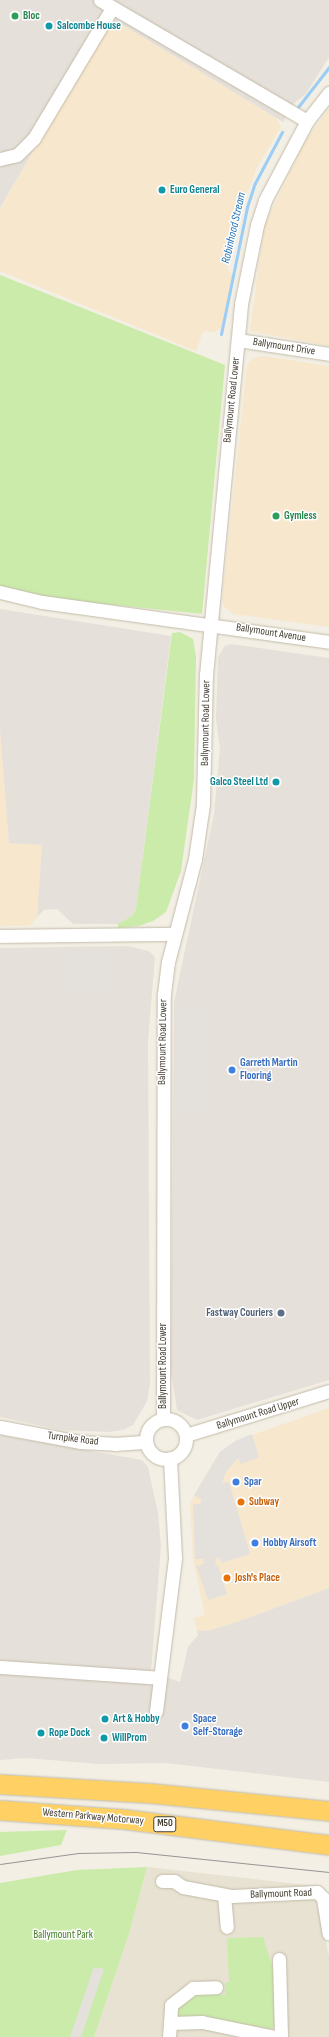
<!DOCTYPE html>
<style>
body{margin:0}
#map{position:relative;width:329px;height:2037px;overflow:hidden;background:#f3efe4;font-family:"Sofia Sans Condensed",sans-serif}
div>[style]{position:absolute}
.residential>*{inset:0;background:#e8e2d2}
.commercial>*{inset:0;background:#f7e7cd}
.industrial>*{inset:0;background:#e5e0d9}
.green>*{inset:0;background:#cbebaa}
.parking>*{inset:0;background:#e4e1dd}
.stream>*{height:3px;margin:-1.5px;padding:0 1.5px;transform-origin:1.5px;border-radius:1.5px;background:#9ccdf5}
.roads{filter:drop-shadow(0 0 1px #c2bba9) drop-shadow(0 0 1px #c2bba9)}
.minor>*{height:13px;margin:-6.5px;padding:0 6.5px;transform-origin:6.5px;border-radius:6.5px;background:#fff}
.minor>.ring{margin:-6.5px;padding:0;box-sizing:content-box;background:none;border:13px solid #fff;border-radius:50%}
.highway>*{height:19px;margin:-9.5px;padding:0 9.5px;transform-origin:9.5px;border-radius:9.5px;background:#ffd164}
.tram>*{height:1px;margin:-0.5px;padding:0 0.5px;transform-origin:0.5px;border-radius:0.5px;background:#959595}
.dots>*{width:11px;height:11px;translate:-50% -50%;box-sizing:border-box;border:2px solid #fff;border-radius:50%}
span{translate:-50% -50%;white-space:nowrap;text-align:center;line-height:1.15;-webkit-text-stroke:3px #fff;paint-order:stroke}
.shield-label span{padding:1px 3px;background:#fff;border:1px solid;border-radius:3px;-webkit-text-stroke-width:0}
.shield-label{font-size:10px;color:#464034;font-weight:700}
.leisure-label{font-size:11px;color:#27864d;font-weight:700}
.left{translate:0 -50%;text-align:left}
.culture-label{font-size:11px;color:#0d838f;font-weight:700}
.right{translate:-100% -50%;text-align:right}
.street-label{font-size:11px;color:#464034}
.shop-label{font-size:11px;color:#366cbe;font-weight:700}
.service-label{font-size:11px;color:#4e5e75;font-weight:700}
.food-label{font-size:11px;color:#c56008;font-weight:700}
.park-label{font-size:11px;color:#417c23}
.water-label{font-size:12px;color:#2676b9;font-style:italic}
</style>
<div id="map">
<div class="residential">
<i style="clip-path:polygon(147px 1867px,316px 1886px,315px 1897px,329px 1956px,329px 2037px,94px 2037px,129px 1934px)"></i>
</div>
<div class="commercial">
<i style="clip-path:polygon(118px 22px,276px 118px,281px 127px,257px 167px,243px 204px,227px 267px,232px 275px,222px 327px,214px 332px,203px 331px,196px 351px,0 271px,0 209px,105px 28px)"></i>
<i style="clip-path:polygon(329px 109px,329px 346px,250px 331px,264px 226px,305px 141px)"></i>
<i style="clip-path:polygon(264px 356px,329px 366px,329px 627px,233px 614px,224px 606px,222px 599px,247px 365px,254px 358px)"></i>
<i style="clip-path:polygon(0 729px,9px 843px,42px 845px,37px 917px,30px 926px,0 926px)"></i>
<i style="clip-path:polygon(329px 1408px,329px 1588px,234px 1623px,211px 1630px,197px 1631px,194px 1618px,205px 1615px,193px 1559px,190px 1504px,215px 1459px,235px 1441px)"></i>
</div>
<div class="industrial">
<i style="clip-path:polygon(0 0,329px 0,329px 57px,306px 94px,293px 104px,283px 122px,118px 22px,105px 28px,0 208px)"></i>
<i style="clip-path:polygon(0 609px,171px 636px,136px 909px,133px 915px,118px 924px,73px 924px,57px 909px,44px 910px,37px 917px,42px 845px,9px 843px,0 729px)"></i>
<i style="clip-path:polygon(231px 644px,329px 658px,329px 1380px,197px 1420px,177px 1410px,171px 1371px,174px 1002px,214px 814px,220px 748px,216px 719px,218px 657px,225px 646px)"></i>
<i style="clip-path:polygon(127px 946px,149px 951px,155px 957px,148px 1041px,150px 1384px,147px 1401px,133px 1425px,123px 1430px,108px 1432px,61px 1430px,0 1417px,0 948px)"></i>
<i style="clip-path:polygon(0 1435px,142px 1460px,148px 1467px,158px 1513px,161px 1546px,151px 1672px,180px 1682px,188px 1647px,198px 1635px,197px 1631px,211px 1630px,234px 1623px,329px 1588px,329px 1782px,166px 1763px,99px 1764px,26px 1758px,0 1760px)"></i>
</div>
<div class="green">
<i style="clip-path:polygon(0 275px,225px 365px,202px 614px,47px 598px,0 590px)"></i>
<i style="clip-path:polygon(180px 632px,193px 639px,196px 657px,194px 779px,181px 871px,166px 912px,153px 921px,139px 926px,118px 928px,118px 924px,133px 915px,136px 909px,172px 633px)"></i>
<i style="clip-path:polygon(67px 1830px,61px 1845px,0 1856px,0 1832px)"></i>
<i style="clip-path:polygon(147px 1867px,129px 1934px,94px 2037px,0 2037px,0 1883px,77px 1870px)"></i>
<i style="clip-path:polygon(263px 1937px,275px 1975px,275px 2026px,270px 2029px,200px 2016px,175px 2017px,176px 2006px,193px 1992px,225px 1995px,225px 1983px,229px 1982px,227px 1938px)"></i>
</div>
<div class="parking">
<i style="clip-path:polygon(116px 950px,116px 990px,69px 993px,69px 952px)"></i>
<i style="clip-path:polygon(208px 1004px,210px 1113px,180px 1114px,177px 1005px)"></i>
<i style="clip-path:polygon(252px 1434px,259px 1457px,241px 1464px,238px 1458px,226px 1472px,222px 1483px,229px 1482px,250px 1554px,221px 1563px,219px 1557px,216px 1559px,215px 1566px,218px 1565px,227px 1594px,208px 1600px,196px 1566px,204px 1564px,203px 1559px,195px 1559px,193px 1504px,200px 1504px,202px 1500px,194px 1495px,220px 1452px,235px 1441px)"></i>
<i style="clip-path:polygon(94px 1967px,104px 1969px,81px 2037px,70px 2037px)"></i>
</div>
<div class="stream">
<i style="left:298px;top:107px;width:51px;rotate:-52.2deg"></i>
<i style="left:221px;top:334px;width:130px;rotate:-78.4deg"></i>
<i style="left:247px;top:207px;width:25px;rotate:-72deg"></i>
<i style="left:255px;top:183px;width:58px;rotate:-62.1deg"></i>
</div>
<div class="roads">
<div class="minor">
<i style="left:100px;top:0;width:240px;rotate:30.3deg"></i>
<i style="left:0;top:159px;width:17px;rotate:-13deg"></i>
<i style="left:17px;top:155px;width:24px;rotate:-45deg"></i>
<i style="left:34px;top:138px;width:152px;rotate:-59deg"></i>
<i style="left:238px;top:340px;width:92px;rotate:8.7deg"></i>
<i style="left:0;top:592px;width:43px;rotate:13.4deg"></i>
<i style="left:42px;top:602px;width:290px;rotate:7.9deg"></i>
<i style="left:0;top:936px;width:175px;rotate:-0.7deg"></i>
<i style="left:163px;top:1419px;width:425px;rotate:-89.9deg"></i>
<i style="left:164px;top:994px;width:32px;rotate:-83deg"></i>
<i style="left:168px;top:962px;width:106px;rotate:-75.3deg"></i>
<i style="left:195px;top:859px;width:56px;rotate:-81.7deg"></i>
<i style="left:203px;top:804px;width:129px;rotate:-88.7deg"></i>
<i style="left:206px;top:675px;width:373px;rotate:-84.6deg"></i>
<i style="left:241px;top:304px;width:81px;rotate:-78.6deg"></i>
<i style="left:257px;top:225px;width:26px;rotate:-72deg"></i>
<i style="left:265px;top:200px;width:89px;rotate:-62deg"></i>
<i style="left:307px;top:121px;width:36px;rotate:-52deg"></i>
<i class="ring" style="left:146px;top:1419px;width:27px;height:27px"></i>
<i style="left:0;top:1427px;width:81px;rotate:10.6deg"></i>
<i style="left:80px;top:1442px;width:35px;rotate:3deg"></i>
<i style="left:115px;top:1444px;width:31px;rotate:-4deg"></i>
<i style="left:186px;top:1435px;width:150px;rotate:-17.1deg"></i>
<i style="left:0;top:1667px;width:160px;rotate:3.9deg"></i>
<i style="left:156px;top:1711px;width:154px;rotate:-82.9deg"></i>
<i style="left:175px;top:1558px;width:100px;rotate:-92.9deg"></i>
<i style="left:162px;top:1881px;width:12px"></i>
<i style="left:174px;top:1881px;width:11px;rotate:34deg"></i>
<i style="left:183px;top:1887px;width:50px;rotate:10.4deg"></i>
<i style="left:232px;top:1896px;width:85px;rotate:-2.7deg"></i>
<i style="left:317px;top:1892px;width:8px;rotate:45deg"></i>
<i style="left:323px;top:1898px;width:36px;rotate:81deg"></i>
<i style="left:224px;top:1895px;width:32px;rotate:85deg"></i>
<i style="left:279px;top:1959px;width:78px;rotate:88.5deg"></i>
<i style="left:170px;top:2023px;width:32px;rotate:-2deg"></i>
<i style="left:202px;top:2022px;width:75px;rotate:11.6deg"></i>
<i style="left:169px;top:2037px;width:32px;rotate:-86deg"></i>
<i style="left:171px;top:2005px;width:28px;rotate:-38deg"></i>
<i style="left:193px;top:1988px;width:23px;rotate:-2deg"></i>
</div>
<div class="highway">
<i style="left:0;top:1784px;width:150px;rotate:3.4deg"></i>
<i style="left:150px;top:1793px;width:180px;rotate:5.7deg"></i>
<i style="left:0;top:1810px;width:124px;rotate:4.2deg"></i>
<i style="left:124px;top:1819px;width:207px;rotate:7.2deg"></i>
</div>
</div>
<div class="tram">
<i style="left:0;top:1864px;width:79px;rotate:-8deg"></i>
<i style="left:78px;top:1853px;width:58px;rotate:-1deg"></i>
<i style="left:136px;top:1852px;width:194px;rotate:5.9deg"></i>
</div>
<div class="dots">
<i style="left:15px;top:16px;background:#2e9e5b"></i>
<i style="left:49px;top:26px;background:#0f9aa8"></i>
<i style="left:162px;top:190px;background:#0f9aa8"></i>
<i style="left:276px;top:516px;background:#2e9e5b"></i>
<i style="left:276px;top:782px;background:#0f9aa8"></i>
<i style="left:232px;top:1070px;background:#3f7fe0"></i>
<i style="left:281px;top:1313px;background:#5c6f8a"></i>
<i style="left:236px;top:1482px;background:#3f7fe0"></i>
<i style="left:241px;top:1502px;background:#e8710a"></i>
<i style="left:255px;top:1543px;background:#3f7fe0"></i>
<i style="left:227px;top:1578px;background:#e8710a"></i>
<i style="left:105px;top:1719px;background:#0f9aa8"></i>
<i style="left:185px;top:1726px;background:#3f7fe0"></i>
<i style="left:41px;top:1733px;background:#0f9aa8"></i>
<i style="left:104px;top:1738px;background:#0f9aa8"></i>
</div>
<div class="shield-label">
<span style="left:165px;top:1824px">M50</span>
</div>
<div class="leisure-label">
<span class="left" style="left:23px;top:16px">Bloc</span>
<span class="left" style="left:284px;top:516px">Gymless</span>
</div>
<div class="culture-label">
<span class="left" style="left:57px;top:26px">Salcombe House</span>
<span class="left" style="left:170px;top:190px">Euro General</span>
<span class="right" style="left:268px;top:782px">Galco Steel Ltd</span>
<span class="left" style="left:113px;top:1719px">Art &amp; Hobby</span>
<span class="left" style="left:49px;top:1733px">Rope Dock</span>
<span class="left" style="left:112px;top:1738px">WillProm</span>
</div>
<div class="street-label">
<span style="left:284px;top:347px;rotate:9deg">Ballymount Drive</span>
<span style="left:232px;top:400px;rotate:-84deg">Ballymount Road Lower</span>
<span style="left:271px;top:633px;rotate:9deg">Ballymount Avenue</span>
<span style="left:206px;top:723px;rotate:-89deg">Ballymount Road Lower</span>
<span style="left:163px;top:1042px;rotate:-89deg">Ballymount Road Lower</span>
<span style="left:163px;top:1366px;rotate:-90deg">Ballymount Road Lower</span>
<span style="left:258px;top:1414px;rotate:-17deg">Ballymount Road Upper</span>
<span style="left:73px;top:1439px;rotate:7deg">Turnpike Road</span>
<span style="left:93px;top:1817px;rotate:5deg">Western Parkway Motorway</span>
<span style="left:281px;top:1894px;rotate:-2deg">Ballymount Road</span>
</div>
<div class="shop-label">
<span class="left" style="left:240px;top:1070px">Garreth Martin<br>Flooring</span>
<span class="left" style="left:244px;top:1482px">Spar</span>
<span class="left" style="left:263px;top:1543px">Hobby Airsoft</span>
<span class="left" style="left:193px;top:1726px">Space<br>Self-Storage</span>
</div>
<div class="service-label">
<span class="right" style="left:273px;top:1313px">Fastway Couriers</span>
</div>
<div class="food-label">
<span class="left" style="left:249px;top:1502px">Subway</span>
<span class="left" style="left:235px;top:1578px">Josh's Place</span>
</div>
<div class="park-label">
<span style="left:63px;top:1935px">Ballymount Park</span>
</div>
<div class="water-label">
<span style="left:234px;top:228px;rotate:-77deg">Robinhood Stream</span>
</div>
</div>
